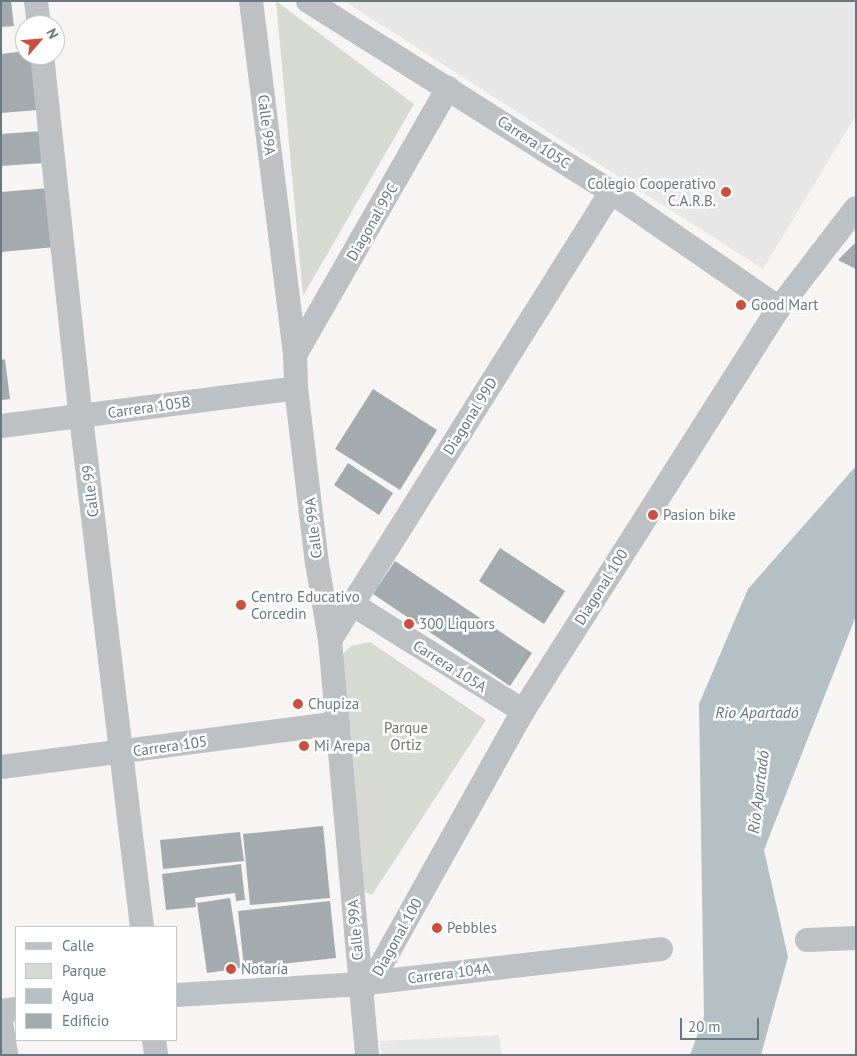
<!DOCTYPE html>
<meta charset="utf-8">
<style>
body{margin:0}
#map{position:relative;width:857px;height:1056px;overflow:hidden;background:#f6f5f3;font-family:"PT Sans",sans-serif}
div>[style]{position:absolute}
.built>*{inset:0;background:#e6e7e6}
.green>*{inset:0;background:#d6dad3}
.water>*{inset:0;background:#b4c0c3}
.building>*{inset:0;background:#a3abaf}
.street>*{height:24px;margin:-12px;padding:0 12px;transform-origin:12px;border-radius:12px;background:#bdc1c4}
.dots>*{width:14px;height:14px;translate:-50% -50%;box-sizing:border-box;border:2px solid #fff;border-radius:50%}
span{translate:-50% -50%;white-space:nowrap;text-align:center;line-height:1.15;-webkit-text-stroke:5px #fff;paint-order:stroke}
.street-label{font-size:15px;color:#697880}
.poi-label{font-size:15px;color:#697880}
.right{translate:-100% -50%;text-align:right}
.left{translate:0 -50%;text-align:left}
.park-label{font-size:15px;color:#6c7867}
.water-label{font-size:16px;color:#64787c;font-style:italic}
.frame{position:absolute;inset:0;border:2px solid #697880;pointer-events:none}
.legend{position:absolute;left:15px;top:926px;width:162px;height:115px;box-sizing:border-box;background:#fff;border:1px solid #c3c9cc;margin:0;padding:6px 9px;list-style:none;font-size:15px;color:#697880}
.legend li{display:flex;align-items:center;gap:10px;height:25px}
.legend b{width:25px;border:1px solid #c3c9cc}
.north{position:absolute;left:15px;top:15px;width:50px;height:50px;box-sizing:border-box;background:#fff;border:1px solid #c3c9cc;border-radius:50%;rotate:63deg;font-size:14px;font-weight:700;line-height:20px;text-align:center;color:#697880}
.north::after{content:'';display:block;margin:auto;width:18px;height:22px;background:#cc4f3d;clip-path:polygon(50% 0,100% 100%,50% 72%,0 100%)}
.scale{position:absolute;left:680px;top:1018px;width:79px;height:22px;box-sizing:border-box;border:2px solid #697880;border-top:0;padding-left:6px;font-size:15px;line-height:18px;white-space:nowrap;color:#697880;-webkit-text-stroke:4px #fff;paint-order:stroke}
</style>
<div id="map">
<div class="built">
<i style="clip-path:polygon(344px 1px,856px 1px,856px 115px,763px 269px)"></i>
<i style="clip-path:polygon(499px 1035px,502px 1055px,382px 1055px,380px 1041px)"></i>
</div>
<div class="green">
<i style="clip-path:polygon(276px 1px,414px 104px,303px 296px)"></i>
<i style="clip-path:polygon(370px 642px,486px 720px,372px 895px,362px 891px,339px 658px,351px 646px)"></i>
</div>
<div class="water">
<i style="clip-path:polygon(856px 466px,856px 616px,764px 850px,788px 957px,761px 1055px,690px 1055px,704px 1017px,699px 704px,748px 589px)"></i>
</div>
<div class="building">
<i style="clip-path:polygon(1px 1px,11px 1px,14px 26px,1px 27px)"></i>
<i style="clip-path:polygon(25px 51px,25px 55px,33px 55px,38px 110px,1px 113px,1px 54px)"></i>
<i style="clip-path:polygon(42px 131px,44px 163px,1px 166px,1px 134px)"></i>
<i style="clip-path:polygon(49px 188px,55px 247px,1px 252px,1px 192px)"></i>
<i style="clip-path:polygon(856px 242px,856px 269px,838px 260px)"></i>
<i style="clip-path:polygon(5px 359px,10px 399px,1px 400px,1px 360px)"></i>
<i style="clip-path:polygon(373px 389px,437px 430px,400px 490px,335px 449px)"></i>
<i style="clip-path:polygon(348px 463px,393px 493px,379px 515px,334px 485px)"></i>
<i style="clip-path:polygon(500px 548px,565px 591px,544px 624px,479px 581px)"></i>
<i style="clip-path:polygon(395px 561px,532px 653px,510px 686px,373px 594px)"></i>
<i style="clip-path:polygon(323px 826px,330px 898px,250px 905px,243px 834px)"></i>
<i style="clip-path:polygon(240px 832px,244px 861px,163px 869px,160px 840px)"></i>
<i style="clip-path:polygon(241px 864px,245px 900px,236px 901px,235px 893px,195px 898px,196px 907px,166px 910px,162px 874px)"></i>
<i style="clip-path:polygon(230px 898px,241px 968px,207px 973px,197px 903px)"></i>
<i style="clip-path:polygon(330px 901px,336px 958px,244px 968px,238px 911px)"></i>
</div>
<div class="street">
<i style="left:36px;top:1px;width:24px;rotate:83deg"></i>
<i style="left:251px;top:1px;width:357px;rotate:82.9deg"></i>
<i style="left:295px;top:355px;width:33px;rotate:88deg"></i>
<i style="left:296px;top:388px;width:176px;rotate:83.2deg"></i>
<i style="left:317px;top:563px;width:78px;rotate:80.4deg"></i>
<i style="left:330px;top:640px;width:417px;rotate:84.9deg"></i>
<i style="left:308px;top:1px;width:358px;rotate:32.2deg"></i>
<i style="left:611px;top:192px;width:204px;rotate:34.6deg"></i>
<i style="left:42px;top:55px;width:364px;rotate:83.9deg"></i>
<i style="left:81px;top:417px;width:514px;rotate:83.18deg"></i>
<i style="left:295px;top:355px;width:308px;rotate:-60.2deg"></i>
<i style="left:1px;top:426px;width:297px;rotate:-7.3deg"></i>
<i style="left:352px;top:604px;width:202px;rotate:32deg"></i>
<i style="left:330px;top:640px;width:529px;rotate:-57.9deg"></i>
<i style="left:1px;top:767px;width:340px;rotate:-7.4deg"></i>
<i style="left:807px;top:940px;width:49px;rotate:-2.3deg"></i>
<i style="left:371px;top:983px;width:312px;rotate:-60.8deg"></i>
<i style="left:523px;top:711px;width:477px;rotate:-57.6deg"></i>
<i style="left:779px;top:308px;width:126px;rotate:-52.4deg"></i>
<i style="left:176px;top:995px;width:183px;rotate:-3.4deg"></i>
<i style="left:359px;top:984px;width:304px;rotate:-6.6deg"></i>
<i style="left:1px;top:1011px;width:15px;rotate:-8deg"></i>
<i style="left:1px;top:1022px;width:33px;rotate:81deg"></i>
<i style="left:154px;top:1040px;width:15px;rotate:82deg"></i>
</div>
<div class="dots">
<i style="left:726px;top:192px;background:#cc4f3d"></i>
<i style="left:741px;top:305px;background:#cc4f3d"></i>
<i style="left:653px;top:515px;background:#cc4f3d"></i>
<i style="left:241px;top:605px;background:#cc4f3d"></i>
<i style="left:409px;top:624px;background:#cc4f3d"></i>
<i style="left:298px;top:704px;background:#cc4f3d"></i>
<i style="left:304px;top:746px;background:#cc4f3d"></i>
<i style="left:437px;top:928px;background:#cc4f3d"></i>
<i style="left:231px;top:969px;background:#cc4f3d"></i>
</div>
<div class="street-label">
<span style="left:267px;top:125px;rotate:83deg">Calle 99A</span>
<span style="left:534px;top:142px;rotate:33deg">Carrera 105C</span>
<span style="left:372px;top:222px;rotate:-60deg">Diagonal 99C</span>
<span style="left:149px;top:407px;rotate:-8deg">Carrera 105B</span>
<span style="left:470px;top:416px;rotate:-58deg">Diagonal 99D</span>
<span style="left:90px;top:491px;rotate:-97deg">Calle 99</span>
<span style="left:313px;top:528px;rotate:-97deg">Calle 99A</span>
<span style="left:601px;top:587px;rotate:-58deg">Diagonal 100</span>
<span style="left:450px;top:666px;rotate:32deg">Carrera 105A</span>
<span style="left:170px;top:746px;rotate:-8deg">Carrera 105</span>
<span style="left:355px;top:930px;rotate:-95deg">Calle 99A</span>
<span style="left:397px;top:937px;rotate:-61deg">Diagonal 100</span>
<span style="left:449px;top:973px;rotate:-7deg">Carrera 104A</span>
</div>
<div class="poi-label">
<span class="right" style="left:716px;top:192px">Colegio Cooperativo<br>C.A.R.B.</span>
<span class="left" style="left:751px;top:305px">Good Mart</span>
<span class="left" style="left:663px;top:515px">Pasion bike</span>
<span class="left" style="left:251px;top:605px">Centro Educativo<br>Corcedin</span>
<span class="left" style="left:419px;top:624px">300 Liquors</span>
<span class="left" style="left:308px;top:704px">Chupiza</span>
<span class="left" style="left:314px;top:746px">Mi Arepa</span>
<span class="left" style="left:447px;top:928px">Pebbles</span>
<span class="left" style="left:241px;top:969px">Notaría</span>
</div>
<div class="park-label">
<span style="left:406px;top:736px">Parque<br>Ortiz</span>
</div>
<div class="water-label">
<span style="left:757px;top:712px">Rio Apartadó</span>
<span style="left:758px;top:792px;rotate:-83deg">Río Apartadó</span>
</div>
<div class="frame"></div>
<ul class="legend">
<li><b style="height:6px;background:#bdc1c4"></b>Calle</li>
<li><b style="height:14px;background:#d6dad3"></b>Parque</li>
<li><b style="height:14px;background:#b4c0c3"></b>Agua</li>
<li><b style="height:14px;background:#a3abaf"></b>Edificio</li>
</ul>
<div class="north">N</div>
<div class="scale">20 m</div>
</div>
